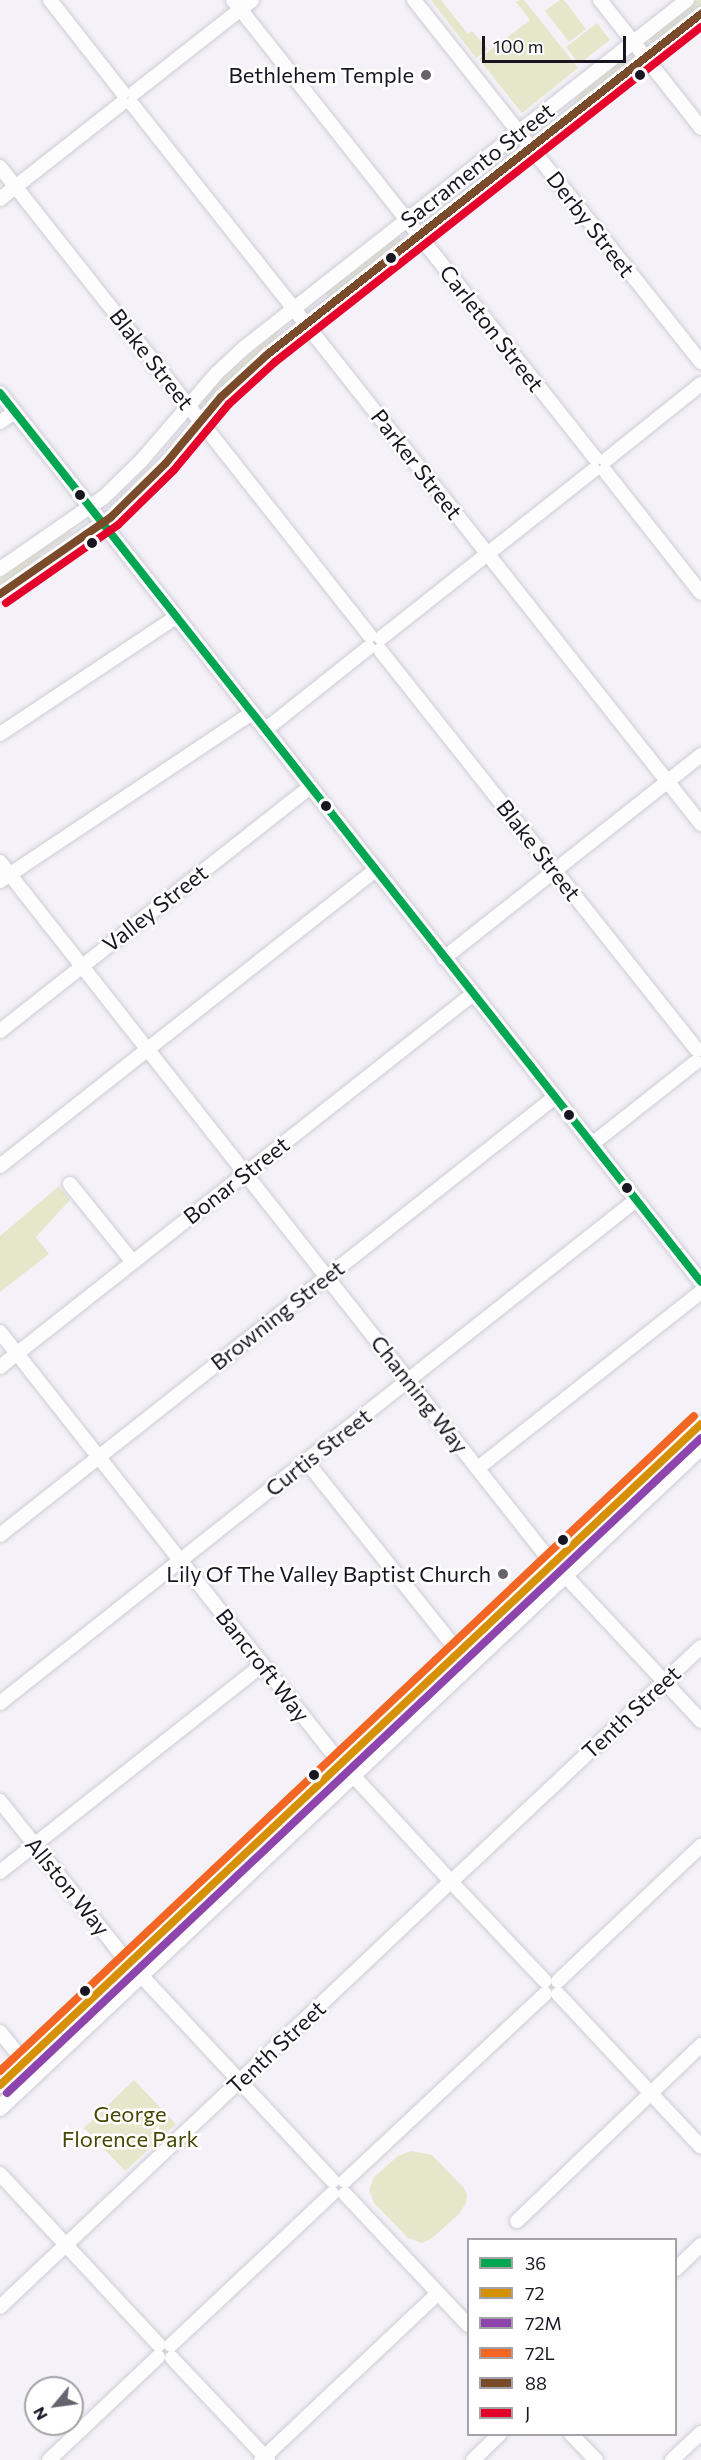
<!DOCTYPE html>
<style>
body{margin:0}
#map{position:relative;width:701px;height:2460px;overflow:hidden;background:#f4f2f8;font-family:Commissioner,sans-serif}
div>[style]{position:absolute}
.green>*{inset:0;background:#e5e7cb}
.roads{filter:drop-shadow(0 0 2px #cfccd5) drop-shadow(0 0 2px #cfccd5)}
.minor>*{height:14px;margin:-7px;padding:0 7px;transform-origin:7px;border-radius:7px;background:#fdfdfe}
.major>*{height:16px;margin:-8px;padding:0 8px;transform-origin:8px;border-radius:8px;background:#fdfdfe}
.bus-1>*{height:8px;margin:-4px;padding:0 4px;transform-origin:4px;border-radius:4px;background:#00a651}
.bus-2>*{height:8px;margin:-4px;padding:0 4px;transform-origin:4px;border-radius:4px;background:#d69005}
.bus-3>*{height:8px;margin:-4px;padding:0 4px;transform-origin:4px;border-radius:4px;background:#8e44ad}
.bus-4>*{height:8px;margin:-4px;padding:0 4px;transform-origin:4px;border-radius:4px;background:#f26522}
.bus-5>*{height:8px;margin:-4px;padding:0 4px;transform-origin:4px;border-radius:4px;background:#7a4b2a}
.bus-6>*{height:8px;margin:-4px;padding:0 4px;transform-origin:4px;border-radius:4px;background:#e4002b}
.dots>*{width:16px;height:16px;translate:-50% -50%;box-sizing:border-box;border:3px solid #fff;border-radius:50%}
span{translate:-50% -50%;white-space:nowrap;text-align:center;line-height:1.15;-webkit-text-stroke:5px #fff;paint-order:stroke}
.poi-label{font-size:22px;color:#191621}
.right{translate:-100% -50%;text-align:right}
.street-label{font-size:22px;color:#191621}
.park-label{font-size:22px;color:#454702}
.legend{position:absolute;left:467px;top:2238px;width:210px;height:198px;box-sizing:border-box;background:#fff;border:2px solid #a3a2a6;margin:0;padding:8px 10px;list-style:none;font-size:18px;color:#191621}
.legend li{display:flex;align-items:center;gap:12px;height:30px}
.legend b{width:30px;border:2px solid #a3a2a6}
.north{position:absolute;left:24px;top:2376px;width:60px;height:60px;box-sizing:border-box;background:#fff;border:2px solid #a3a2a6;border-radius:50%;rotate:241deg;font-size:16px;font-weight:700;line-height:24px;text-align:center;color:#191621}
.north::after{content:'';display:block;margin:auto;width:21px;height:27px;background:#66636c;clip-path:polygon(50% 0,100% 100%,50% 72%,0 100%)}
.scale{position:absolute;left:482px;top:36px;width:144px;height:27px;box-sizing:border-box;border:3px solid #191621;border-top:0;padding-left:8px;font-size:18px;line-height:21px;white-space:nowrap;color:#191621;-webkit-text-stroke:4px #fff;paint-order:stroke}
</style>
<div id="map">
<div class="green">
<i style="clip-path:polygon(431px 0,441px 0,468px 34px,472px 31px,488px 49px,476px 58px)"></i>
<i style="clip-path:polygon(520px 0,524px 0,578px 68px,522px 113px,479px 59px,530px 20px,516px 2px)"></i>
<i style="clip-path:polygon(560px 0,564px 0,586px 29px,569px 42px,545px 11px)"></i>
<i style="clip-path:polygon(696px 0,701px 0,701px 7px,653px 44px,649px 39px,653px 34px)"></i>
<i style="clip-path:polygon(597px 23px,610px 40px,579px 64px,566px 47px)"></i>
<i style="clip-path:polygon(625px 57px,630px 63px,574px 107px,572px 105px,587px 86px)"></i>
<i style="clip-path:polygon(399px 236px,403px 242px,323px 302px,328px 296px,326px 292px)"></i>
<i style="clip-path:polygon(280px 329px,275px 340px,205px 404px,201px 399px,223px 376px)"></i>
<i style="clip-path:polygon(70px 531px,72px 533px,41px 554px,27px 569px,0 587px,0 578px)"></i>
<i style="clip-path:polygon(59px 1186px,70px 1200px,36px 1237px,49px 1254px,0 1292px,0 1236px)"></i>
<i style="clip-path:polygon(134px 2080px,176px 2124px,125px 2171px,84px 2128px)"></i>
<i style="clip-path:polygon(411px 2151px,432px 2155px,464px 2188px,467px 2195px,466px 2203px,459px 2214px,431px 2239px,422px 2243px,408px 2238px,374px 2203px,369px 2190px,374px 2177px,398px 2156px)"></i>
</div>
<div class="roads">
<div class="minor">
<i style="left:50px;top:0;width:118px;rotate:51.9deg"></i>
<i style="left:233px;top:0;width:584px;rotate:51.68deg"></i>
<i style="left:414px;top:0;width:462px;rotate:51.6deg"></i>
<i style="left:600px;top:0;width:163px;rotate:51.7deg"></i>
<i style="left:134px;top:93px;width:150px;rotate:-38.2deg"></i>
<i style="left:132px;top:104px;width:918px;rotate:51.68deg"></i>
<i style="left:0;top:167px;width:597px;rotate:51.73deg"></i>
<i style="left:0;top:199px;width:155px;rotate:-38.2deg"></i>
<i style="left:0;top:393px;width:1132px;rotate:51.74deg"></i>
<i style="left:0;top:422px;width:18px;rotate:-34deg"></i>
<i style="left:606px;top:460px;width:122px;rotate:-38.7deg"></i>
<i style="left:605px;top:471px;width:155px;rotate:51.8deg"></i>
<i style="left:0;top:569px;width:126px;rotate:-34.7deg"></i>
<i style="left:104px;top:497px;width:52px;rotate:-44.2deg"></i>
<i style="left:141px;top:461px;width:116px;rotate:-49.2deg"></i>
<i style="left:217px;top:373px;width:38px;rotate:-43deg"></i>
<i style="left:245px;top:347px;width:562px;rotate:-38.13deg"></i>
<i style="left:0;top:594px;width:135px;rotate:-34.7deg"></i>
<i style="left:111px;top:517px;width:77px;rotate:-44.5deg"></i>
<i style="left:166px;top:463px;width:86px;rotate:-50.2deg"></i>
<i style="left:221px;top:397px;width:64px;rotate:-42.5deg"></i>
<i style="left:268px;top:354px;width:551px;rotate:-38.14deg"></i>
<i style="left:381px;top:638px;width:271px;rotate:-38.3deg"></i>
<i style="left:380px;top:650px;width:510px;rotate:51.6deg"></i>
<i style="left:265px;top:730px;width:132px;rotate:-38.5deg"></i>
<i style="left:0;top:734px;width:211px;rotate:-33.6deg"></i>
<i style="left:0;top:862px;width:231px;rotate:51.8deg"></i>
<i style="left:0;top:881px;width:303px;rotate:-33.7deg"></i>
<i style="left:444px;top:958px;width:328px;rotate:-38.3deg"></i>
<i style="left:0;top:1031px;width:395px;rotate:-38.2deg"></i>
<i style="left:153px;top:1045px;width:283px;rotate:-38.2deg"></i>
<i style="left:152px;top:1055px;width:634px;rotate:51.79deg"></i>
<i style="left:544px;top:1553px;width:230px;rotate:46.9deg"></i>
<i style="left:592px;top:1144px;width:132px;rotate:-38.3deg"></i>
<i style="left:0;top:1166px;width:181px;rotate:-38.3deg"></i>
<i style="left:70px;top:1184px;width:100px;rotate:51.1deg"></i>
<i style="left:0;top:1332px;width:539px;rotate:51.71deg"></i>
<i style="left:334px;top:1755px;width:166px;rotate:47.2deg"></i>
<i style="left:0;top:1367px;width:602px;rotate:-38.26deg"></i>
<i style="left:306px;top:1461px;width:253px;rotate:51.4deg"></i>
<i style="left:478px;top:1468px;width:284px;rotate:-38.3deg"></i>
<i style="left:0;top:1535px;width:707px;rotate:-38.28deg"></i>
<i style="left:0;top:1703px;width:811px;rotate:-38.34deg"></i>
<i style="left:0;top:1801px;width:196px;rotate:51.6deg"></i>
<i style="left:122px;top:1955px;width:309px;rotate:47deg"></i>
<i style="left:0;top:1872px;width:334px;rotate:-38.3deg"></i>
<i style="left:456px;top:1877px;width:336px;rotate:-43.2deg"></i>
<i style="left:456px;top:1887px;width:129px;rotate:46.6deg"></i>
<i style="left:558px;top:1981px;width:197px;rotate:-43.4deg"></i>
<i style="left:558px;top:1994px;width:209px;rotate:46.9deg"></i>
<i style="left:0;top:2032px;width:49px;rotate:50.8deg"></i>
<i style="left:0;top:2174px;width:233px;rotate:47.1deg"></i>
<i style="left:345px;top:2181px;width:274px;rotate:-43.1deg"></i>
<i style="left:345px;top:2194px;width:180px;rotate:46.8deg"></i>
<i style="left:517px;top:2221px;width:255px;rotate:-43.7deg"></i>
<i style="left:676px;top:2269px;width:35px;rotate:-44deg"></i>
<i style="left:0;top:2307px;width:613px;rotate:-43.35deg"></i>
<i style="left:171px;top:2345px;width:221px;rotate:-43.2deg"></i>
<i style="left:172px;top:2358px;width:140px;rotate:46.7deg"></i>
<i style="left:571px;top:2434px;width:36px;rotate:46deg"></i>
<i style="left:49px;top:2460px;width:150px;rotate:-43.4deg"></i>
<i style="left:261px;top:2460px;width:243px;rotate:-43.3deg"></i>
<i style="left:473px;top:2460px;width:37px;rotate:-44deg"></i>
<i style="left:672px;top:2460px;width:40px;rotate:-43deg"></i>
</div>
<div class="major">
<i style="left:0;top:2085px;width:963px;rotate:-43.32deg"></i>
<i style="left:0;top:2108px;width:963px;rotate:-43.32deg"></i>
</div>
</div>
<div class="bus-1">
<i style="left:0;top:393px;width:1132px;rotate:51.74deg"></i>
</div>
<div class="bus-2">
<i style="left:0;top:2085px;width:963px;rotate:-43.32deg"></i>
</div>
<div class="bus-3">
<i style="left:7px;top:2093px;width:954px;rotate:-43.34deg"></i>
</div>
<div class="bus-4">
<i style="left:0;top:2071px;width:954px;rotate:-43.34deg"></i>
</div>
<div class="bus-5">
<i style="left:0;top:594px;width:135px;rotate:-34.7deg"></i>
<i style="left:111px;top:517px;width:77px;rotate:-44.5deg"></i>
<i style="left:166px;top:463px;width:86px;rotate:-50.2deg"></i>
<i style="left:221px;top:397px;width:64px;rotate:-42.5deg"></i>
<i style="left:268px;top:354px;width:551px;rotate:-38.14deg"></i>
</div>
<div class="bus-6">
<i style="left:6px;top:603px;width:136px;rotate:-34.9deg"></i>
<i style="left:118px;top:525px;width:78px;rotate:-44.5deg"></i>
<i style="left:174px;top:470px;width:86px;rotate:-50.2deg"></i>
<i style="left:229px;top:404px;width:62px;rotate:-42.4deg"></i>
<i style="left:275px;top:362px;width:542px;rotate:-38.18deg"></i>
</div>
<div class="dots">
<i style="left:426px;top:75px;background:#66636c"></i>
<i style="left:640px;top:75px;background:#191621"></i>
<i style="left:391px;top:258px;background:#191621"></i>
<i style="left:80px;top:495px;background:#191621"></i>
<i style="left:92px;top:543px;background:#191621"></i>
<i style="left:326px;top:806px;background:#191621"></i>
<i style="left:569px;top:1115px;background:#191621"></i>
<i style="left:627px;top:1188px;background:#191621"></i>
<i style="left:563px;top:1540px;background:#191621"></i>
<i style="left:503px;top:1574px;background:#66636c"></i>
<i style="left:314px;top:1775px;background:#191621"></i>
<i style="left:85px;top:1991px;background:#191621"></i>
</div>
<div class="poi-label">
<span class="right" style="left:414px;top:75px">Bethlehem Temple</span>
<span class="right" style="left:491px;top:1574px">Lily Of The Valley Baptist Church</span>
</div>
<div class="street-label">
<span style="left:477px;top:165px;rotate:-38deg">Sacramento Street</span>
<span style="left:591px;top:224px;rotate:52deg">Derby Street</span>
<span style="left:492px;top:328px;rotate:52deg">Carleton Street</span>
<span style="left:152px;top:359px;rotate:52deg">Blake Street</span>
<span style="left:417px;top:464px;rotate:52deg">Parker Street</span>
<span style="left:539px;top:850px;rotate:52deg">Blake Street</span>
<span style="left:155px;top:908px;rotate:-38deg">Valley Street</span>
<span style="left:236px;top:1180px;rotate:-38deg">Bonar Street</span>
<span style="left:277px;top:1315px;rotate:-38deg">Browning Street</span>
<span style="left:420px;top:1394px;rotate:52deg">Channing Way</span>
<span style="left:318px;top:1452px;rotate:-38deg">Curtis Street</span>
<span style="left:263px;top:1665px;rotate:52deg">Bancroft Way</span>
<span style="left:631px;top:1712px;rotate:-43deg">Tenth Street</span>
<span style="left:68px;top:1886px;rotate:51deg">Allston Way</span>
<span style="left:276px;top:2047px;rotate:-43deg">Tenth Street</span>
</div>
<div class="park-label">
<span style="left:130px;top:2126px">George<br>Florence Park</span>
</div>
<ul class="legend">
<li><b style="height:8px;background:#00a651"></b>36</li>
<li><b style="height:8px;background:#d69005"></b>72</li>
<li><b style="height:8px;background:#8e44ad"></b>72M</li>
<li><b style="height:8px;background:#f26522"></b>72L</li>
<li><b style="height:8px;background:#7a4b2a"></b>88</li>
<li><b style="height:8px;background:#e4002b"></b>J</li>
</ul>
<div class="north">N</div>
<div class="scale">100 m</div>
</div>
